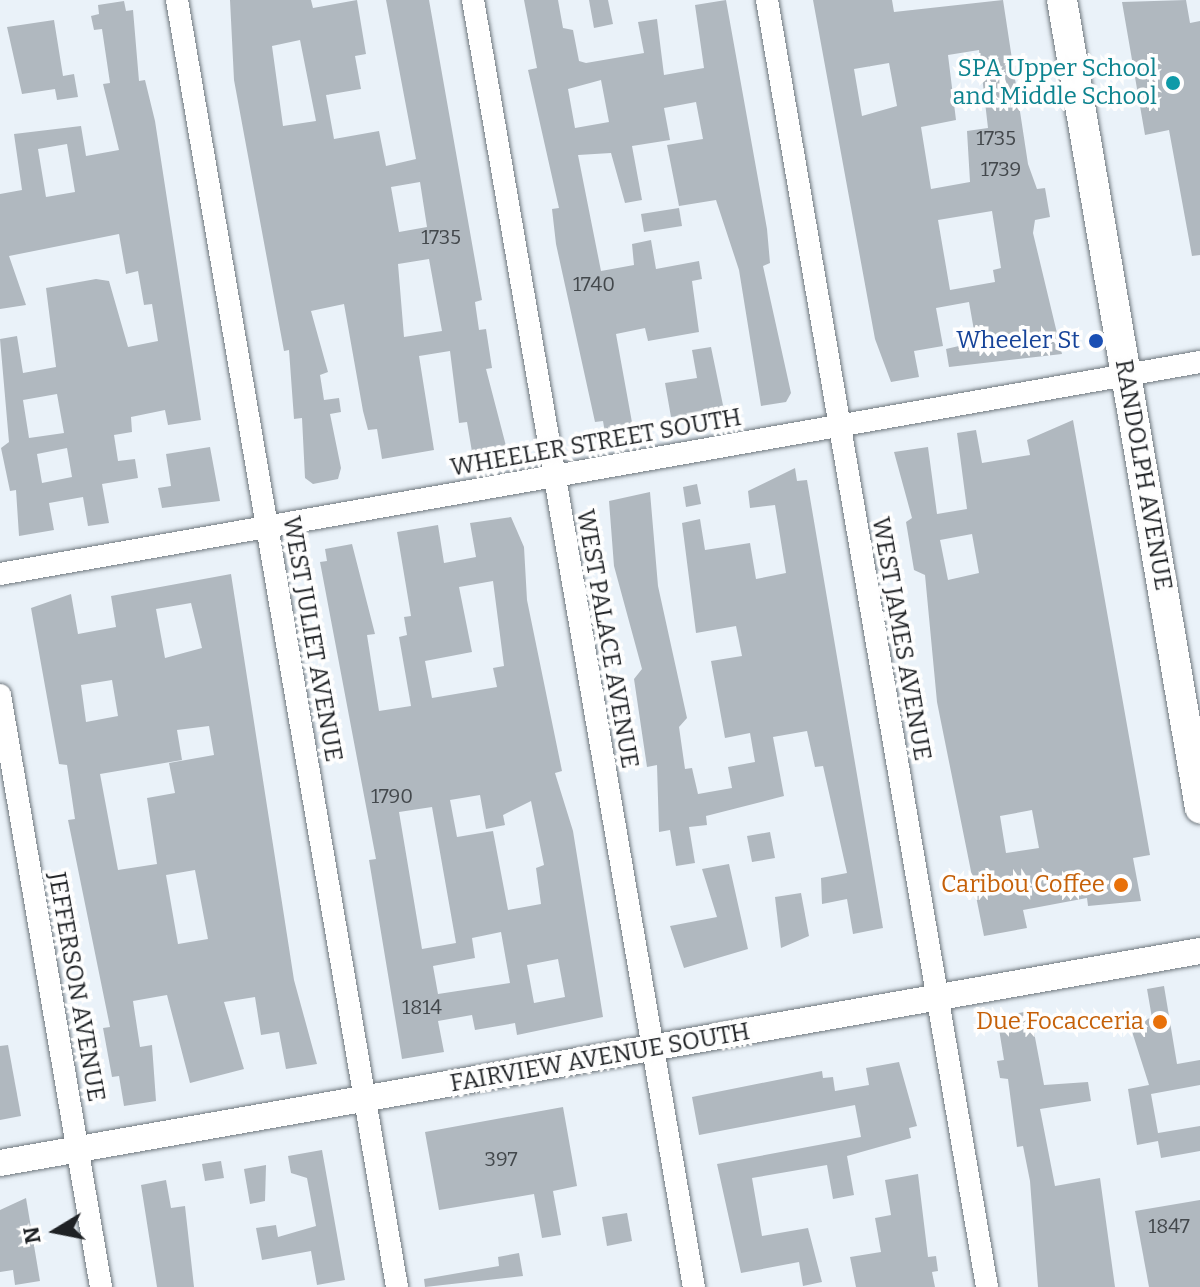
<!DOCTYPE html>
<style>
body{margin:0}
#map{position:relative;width:1200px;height:1287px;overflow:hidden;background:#eaf2f9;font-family:Bitter,serif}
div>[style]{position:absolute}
.building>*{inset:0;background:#b0b8bf}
.roads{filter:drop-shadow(0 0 2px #6f777d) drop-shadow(0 0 2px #6f777d)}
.minor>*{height:22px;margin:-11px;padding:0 11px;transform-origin:11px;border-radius:11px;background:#fff}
.tertiary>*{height:26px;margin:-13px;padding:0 13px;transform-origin:13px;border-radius:13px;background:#fff}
.secondary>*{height:30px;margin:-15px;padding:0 15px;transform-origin:15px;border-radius:15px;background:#fff}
.dots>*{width:22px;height:22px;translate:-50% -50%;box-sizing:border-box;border:4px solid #fefefe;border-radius:50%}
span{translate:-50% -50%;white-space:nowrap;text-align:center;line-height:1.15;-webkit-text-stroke:7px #fefefe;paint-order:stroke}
.number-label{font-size:20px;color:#43484c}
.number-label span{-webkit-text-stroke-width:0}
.culture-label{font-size:24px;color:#0d838f}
.right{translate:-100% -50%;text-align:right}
.transit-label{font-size:24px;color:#164399}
.street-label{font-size:24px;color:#1f2225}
.food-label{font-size:24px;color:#c56008}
.north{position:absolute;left:16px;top:1191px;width:80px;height:80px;-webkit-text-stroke:6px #fefefe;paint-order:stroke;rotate:260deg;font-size:22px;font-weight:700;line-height:32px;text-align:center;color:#1f2225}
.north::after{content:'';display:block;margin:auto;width:28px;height:36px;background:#1f2225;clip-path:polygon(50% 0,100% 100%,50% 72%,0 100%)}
</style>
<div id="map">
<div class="building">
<i style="clip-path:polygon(evenodd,230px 0,311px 0,313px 8px,357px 0,366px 54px,355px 56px,361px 89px,326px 95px,334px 139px,379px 131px,386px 166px,416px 159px,386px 0,429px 0,482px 300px,475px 302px,479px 330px,486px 329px,492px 368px,486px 369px,506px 446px,472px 452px,467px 422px,459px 423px,450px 351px,419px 356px,434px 450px,382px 459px,377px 429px,368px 430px,363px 411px,344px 304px,311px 311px,328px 372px,320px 375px,324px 400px,339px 398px,341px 412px,330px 414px,341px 468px,338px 479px,313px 484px,305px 478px,302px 418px,294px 419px,289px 350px,284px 351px,234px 80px,230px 0,300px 40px,316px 121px,283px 126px,272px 46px,300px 40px,230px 0,420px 182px,427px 227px,399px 232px,391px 187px,420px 182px,230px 0,429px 259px,442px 331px,404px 337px,398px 264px,429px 259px)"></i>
<i style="clip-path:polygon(evenodd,524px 0,558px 0,563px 28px,573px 30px,579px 61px,586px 63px,644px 53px,638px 22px,657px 19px,664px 75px,704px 68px,695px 5px,726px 0,767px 229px,770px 263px,763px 266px,791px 393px,786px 402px,761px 406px,739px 270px,716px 200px,679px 206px,667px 145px,703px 139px,696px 102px,664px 108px,670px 140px,632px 146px,642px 200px,625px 203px,611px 153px,578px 155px,601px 271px,634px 265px,632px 244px,651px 240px,656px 269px,699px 261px,702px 279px,692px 281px,699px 332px,648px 341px,645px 328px,616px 334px,633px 428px,605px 433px,603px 421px,595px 422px,556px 244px,552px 209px,559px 208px,528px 70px,537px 68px,524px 0,601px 80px,609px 122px,575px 128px,568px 89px,601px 80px)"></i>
<i style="clip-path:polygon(589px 0,608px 0,613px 24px,594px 28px)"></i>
<i style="clip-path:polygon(evenodd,813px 0,892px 0,894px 12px,1003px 0,1028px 164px,1037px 189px,1045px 188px,1050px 217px,1035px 220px,1033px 233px,1062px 354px,949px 367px,946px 349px,976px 342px,969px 302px,936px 308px,943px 346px,914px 351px,919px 377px,891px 382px,875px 339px,813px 0,979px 50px,988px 128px,967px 131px,970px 182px,931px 189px,921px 127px,956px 120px,948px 55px,979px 50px,813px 0,889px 63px,897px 106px,862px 116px,854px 69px,889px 63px,813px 0,992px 211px,1001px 268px,993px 270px,995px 282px,950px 290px,938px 220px,992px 211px)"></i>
<i style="clip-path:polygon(1186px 0,1190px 23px,1200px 21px,1200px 255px,1192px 256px,1169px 130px,1145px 135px,1122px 2px)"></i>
<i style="clip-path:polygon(evenodd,124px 1px,126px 11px,133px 10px,139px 81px,145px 80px,155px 121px,201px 420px,168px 425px,165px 410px,131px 417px,132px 432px,114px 435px,118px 461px,135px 459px,138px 478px,102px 484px,109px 523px,88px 526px,83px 497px,49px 503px,54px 530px,19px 536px,16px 490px,10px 491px,1px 448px,9px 442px,0 339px,17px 336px,23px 373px,56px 367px,46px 288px,96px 279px,109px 281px,128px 347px,158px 341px,152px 304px,144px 305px,138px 271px,126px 274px,119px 234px,9px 256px,26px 305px,0 309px,0 194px,22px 190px,14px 134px,81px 126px,86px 156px,119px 150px,103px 84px,110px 83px,102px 29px,94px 30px,91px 16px,99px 14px,98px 5px,124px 1px,67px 144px,75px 192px,46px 197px,38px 149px,67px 144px,124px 1px,57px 394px,64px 433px,29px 438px,23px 400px,57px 394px,124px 1px,67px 448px,72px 477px,42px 483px,37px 454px,67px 448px)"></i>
<i style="clip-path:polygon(54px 20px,63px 76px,74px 74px,78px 97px,57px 100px,55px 89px,22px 94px,7px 27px)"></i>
<i style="clip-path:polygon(679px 208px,682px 226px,644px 232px,641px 214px)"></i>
<i style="clip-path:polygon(711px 347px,724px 410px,671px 417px,665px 383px,697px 378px,692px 350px)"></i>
<i style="clip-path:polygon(evenodd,1073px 420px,1150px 855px,1133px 858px,1141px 901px,1088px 906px,1087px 898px,1023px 910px,1027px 928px,984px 936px,937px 702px,925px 575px,914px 570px,906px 522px,912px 518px,894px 452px,928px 447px,937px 514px,967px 509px,957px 433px,976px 430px,982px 463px,1030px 455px,1027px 440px,1073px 420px,972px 534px,979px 573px,948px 580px,940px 540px,972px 534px,1073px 420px,1032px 810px,1039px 848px,1006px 853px,1000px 816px,1032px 810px)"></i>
<i style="clip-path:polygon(210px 447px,220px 501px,162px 508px,158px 488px,171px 486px,166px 454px)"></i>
<i style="clip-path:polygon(795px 468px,797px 481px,807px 480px,883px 928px,853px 934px,847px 899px,822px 904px,821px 878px,847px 873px,823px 766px,815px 767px,807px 731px,773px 737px,784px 796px,706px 816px,707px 825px,689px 827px,695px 863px,676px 866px,670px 830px,659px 832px,657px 765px,647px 767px,634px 679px,642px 669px,614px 566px,609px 501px,650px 492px,658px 586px,687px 718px,679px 727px,685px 769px,692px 768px,698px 794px,732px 788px,728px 767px,755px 762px,750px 733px,725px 738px,711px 661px,742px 656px,736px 626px,696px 633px,682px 523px,700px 519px,705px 550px,750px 543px,756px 579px,786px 573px,775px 505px,750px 508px,748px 491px)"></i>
<i style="clip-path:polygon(697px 484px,701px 504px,686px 507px,683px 487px)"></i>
<i style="clip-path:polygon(evenodd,511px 517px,524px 547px,527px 600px,562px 771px,555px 773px,573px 831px,603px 1017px,517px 1035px,515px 1023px,475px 1030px,472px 1015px,438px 1021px,444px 1052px,402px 1059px,369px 860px,376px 859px,320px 562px,327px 561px,325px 549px,352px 544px,375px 634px,367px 635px,379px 711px,411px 706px,399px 637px,407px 635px,404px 617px,411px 616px,397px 532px,438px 525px,444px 563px,476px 557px,470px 523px,511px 517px,493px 581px,504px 666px,493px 668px,497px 687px,432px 698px,425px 661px,472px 652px,459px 587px,493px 581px,511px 517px,480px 795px,486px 829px,505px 825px,503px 815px,531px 801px,544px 865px,536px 868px,541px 904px,508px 910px,493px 831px,457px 837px,450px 800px,480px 795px,511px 517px,432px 807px,456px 943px,422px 949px,399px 812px,432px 807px,511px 517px,501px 932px,510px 983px,438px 994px,433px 966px,475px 958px,472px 938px,501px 932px,511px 517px,558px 959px,565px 997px,534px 1003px,527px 965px,558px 959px)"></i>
<i style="clip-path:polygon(evenodd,231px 574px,294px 980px,317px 1064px,286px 1069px,279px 1032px,261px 1035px,255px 997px,224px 1002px,244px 1069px,190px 1083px,167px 995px,133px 1001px,140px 1047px,152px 1045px,156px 1101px,124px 1106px,119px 1076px,112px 1077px,103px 1028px,110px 1027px,68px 820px,75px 819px,67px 765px,59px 764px,31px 608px,71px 594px,78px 634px,116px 627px,111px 596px,231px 574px,191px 603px,202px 648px,165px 658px,156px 609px,191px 603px,231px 574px,112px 680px,118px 716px,86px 722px,81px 685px,112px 680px,231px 574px,209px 726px,214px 755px,169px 763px,175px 793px,147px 798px,157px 864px,118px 870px,100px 774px,182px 760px,177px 730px,209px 726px,231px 574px,195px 870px,208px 939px,178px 944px,166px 875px,195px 870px)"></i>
<i style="clip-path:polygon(770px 832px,775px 858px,752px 862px,747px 836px)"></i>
<i style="clip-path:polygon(729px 864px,748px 949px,684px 968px,670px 926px,717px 917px,702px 869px)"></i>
<i style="clip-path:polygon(801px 893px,809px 936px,781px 948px,775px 897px)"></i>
<i style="clip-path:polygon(1164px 986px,1177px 1064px,1200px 1060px,1200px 1085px,1151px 1094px,1158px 1133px,1200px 1126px,1200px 1151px,1161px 1158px,1158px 1141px,1137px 1145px,1128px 1089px,1149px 1085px,1129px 1022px,1152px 1018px,1147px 989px)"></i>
<i style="clip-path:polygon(1030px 1011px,1044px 1085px,1088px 1082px,1091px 1101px,1040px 1109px,1055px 1186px,1100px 1178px,1115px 1287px,1038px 1287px,1030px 1181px,1023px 1146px,1017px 1147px,1008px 1079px,1000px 1078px,997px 1061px,1004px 1060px,997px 1017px)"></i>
<i style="clip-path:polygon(8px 1045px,21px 1116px,0 1120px,0 1046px)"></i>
<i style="clip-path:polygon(899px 1062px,917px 1126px,909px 1128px,911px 1138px,847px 1156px,854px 1195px,833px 1199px,827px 1165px,752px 1178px,762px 1236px,808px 1228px,822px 1282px,803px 1286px,799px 1262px,741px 1273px,717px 1164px,861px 1137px,855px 1105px,699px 1135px,692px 1097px,822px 1071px,823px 1078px,833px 1077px,835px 1091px,869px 1085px,866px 1068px)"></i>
<i style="clip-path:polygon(563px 1107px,577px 1186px,553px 1191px,561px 1235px,542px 1238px,534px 1194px,439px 1210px,425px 1132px)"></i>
<i style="clip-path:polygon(322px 1150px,345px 1280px,317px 1285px,311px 1251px,262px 1260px,256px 1228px,276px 1225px,278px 1237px,316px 1226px,307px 1178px,291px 1173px,288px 1156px)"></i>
<i style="clip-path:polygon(221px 1161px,224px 1178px,205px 1181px,202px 1164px)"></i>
<i style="clip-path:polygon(266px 1165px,265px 1201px,250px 1204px,244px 1169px)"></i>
<i style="clip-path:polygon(918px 1174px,928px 1257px,936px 1256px,938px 1271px,932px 1272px,935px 1287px,856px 1287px,850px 1257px,881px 1252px,875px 1218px,891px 1215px,885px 1180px)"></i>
<i style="clip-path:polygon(166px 1180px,171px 1208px,185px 1206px,194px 1287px,157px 1287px,141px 1185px)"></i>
<i style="clip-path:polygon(26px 1198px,40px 1281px,15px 1285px,13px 1270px,0 1272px,0 1210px)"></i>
<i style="clip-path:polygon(1200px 1200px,1200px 1287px,1149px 1287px,1135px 1211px)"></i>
<i style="clip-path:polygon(627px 1213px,632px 1241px,607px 1246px,602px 1217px)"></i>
<i style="clip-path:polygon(519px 1253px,523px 1276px,425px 1287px,424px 1279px,499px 1266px,498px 1257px)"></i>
</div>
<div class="roads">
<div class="minor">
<i style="left:177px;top:0;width:1306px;rotate:80.3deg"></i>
<i style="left:473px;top:0;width:1306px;rotate:80.26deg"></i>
<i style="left:767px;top:0;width:1306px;rotate:80.3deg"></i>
<i style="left:0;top:574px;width:1219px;rotate:-10.02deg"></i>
<i style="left:0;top:695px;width:601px;rotate:80.32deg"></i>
</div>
<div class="tertiary">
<i style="left:0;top:1163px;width:1219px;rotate:-10.02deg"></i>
</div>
<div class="secondary">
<i style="left:1062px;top:0;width:820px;rotate:80.31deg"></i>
</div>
</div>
<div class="dots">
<i style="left:1173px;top:83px;background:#0f9aa8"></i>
<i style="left:1096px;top:341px;background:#1a4fb4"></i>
<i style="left:1121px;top:885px;background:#e8710a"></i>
<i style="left:1160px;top:1022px;background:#e8710a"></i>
</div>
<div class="number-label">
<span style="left:996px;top:138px">1735</span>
<span style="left:1001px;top:169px">1739</span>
<span style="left:441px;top:237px">1735</span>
<span style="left:594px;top:284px">1740</span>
<span style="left:392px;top:796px">1790</span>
<span style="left:422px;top:1007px">1814</span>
<span style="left:501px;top:1159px">397</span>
<span style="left:1169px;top:1226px">1847</span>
</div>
<div class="culture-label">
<span class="right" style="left:1157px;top:83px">SPA Upper School<br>and Middle School</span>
</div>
<div class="transit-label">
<span class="right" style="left:1080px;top:341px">Wheeler St</span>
</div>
<div class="street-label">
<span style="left:596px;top:443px;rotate:-10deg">WHEELER STREET SOUTH</span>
<span style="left:1143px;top:475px;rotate:80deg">RANDOLPH AVENUE</span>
<span style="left:312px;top:639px;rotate:80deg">WEST JULIET AVENUE</span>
<span style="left:607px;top:639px;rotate:80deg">WEST PALACE AVENUE</span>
<span style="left:901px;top:639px;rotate:80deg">WEST JAMES AVENUE</span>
<span style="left:76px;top:987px;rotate:80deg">JEFFERSON AVENUE</span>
<span style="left:600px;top:1058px;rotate:-10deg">FAIRVIEW AVENUE SOUTH</span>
</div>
<div class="food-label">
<span class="right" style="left:1105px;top:885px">Caribou Coffee</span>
<span class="right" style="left:1144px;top:1022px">Due Focacceria</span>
</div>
<div class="north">N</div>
</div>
